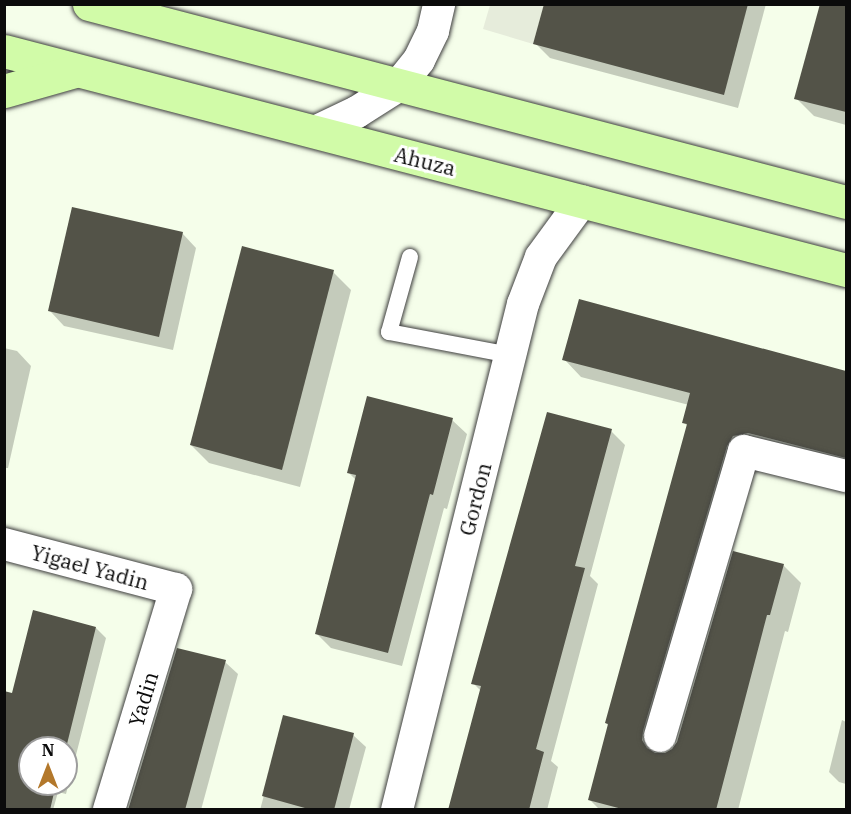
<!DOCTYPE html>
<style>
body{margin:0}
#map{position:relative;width:851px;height:814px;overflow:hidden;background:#f5feea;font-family:"IBM Plex Serif",serif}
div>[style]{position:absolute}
.plaza>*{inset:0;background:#e6ecdb}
.shadow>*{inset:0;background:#0003}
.building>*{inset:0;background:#535348}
.roads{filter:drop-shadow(0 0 2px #3e3e3e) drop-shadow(0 0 2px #3e3e3e)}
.lane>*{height:16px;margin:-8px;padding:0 8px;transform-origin:8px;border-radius:8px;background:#fff}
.street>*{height:32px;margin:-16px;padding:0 16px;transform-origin:16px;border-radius:16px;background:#fff}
.secondary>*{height:33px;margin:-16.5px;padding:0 16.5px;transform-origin:16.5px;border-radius:16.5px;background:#d1fba8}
span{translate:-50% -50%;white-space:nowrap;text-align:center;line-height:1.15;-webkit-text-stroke:6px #fff;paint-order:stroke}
.street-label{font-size:21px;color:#0b0b0b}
.frame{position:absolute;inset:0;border:6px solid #0b0b0b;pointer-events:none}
.north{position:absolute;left:18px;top:736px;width:60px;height:60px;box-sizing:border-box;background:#fff;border:2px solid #9d9d9d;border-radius:50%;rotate:0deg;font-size:16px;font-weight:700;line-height:24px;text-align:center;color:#0b0b0b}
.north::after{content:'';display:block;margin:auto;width:21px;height:27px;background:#b3782b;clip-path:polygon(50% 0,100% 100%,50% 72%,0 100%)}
</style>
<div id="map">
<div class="plaza">
<i style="clip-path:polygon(490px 5px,544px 5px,533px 44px,483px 29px)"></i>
</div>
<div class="shadow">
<i style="clip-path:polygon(546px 4px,766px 4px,738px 108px,550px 58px,535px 43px)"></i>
<i style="clip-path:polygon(822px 4px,846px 4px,846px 125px,814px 116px,796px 98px)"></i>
<i style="clip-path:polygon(182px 233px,196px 248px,173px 350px,64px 326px,50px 311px)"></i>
<i style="clip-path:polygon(333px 272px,351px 290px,300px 487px,209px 463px,191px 445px)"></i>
<i style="clip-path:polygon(580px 300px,846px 373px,846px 470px,750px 453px,660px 750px,660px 755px,673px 751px,783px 565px,801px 583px,788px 632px,785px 631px,738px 810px,600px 810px,590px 800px,609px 726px,606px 723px,688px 426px,684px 423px,689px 405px,581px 377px,564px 359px)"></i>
<i style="clip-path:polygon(4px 348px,17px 351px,31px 366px,8px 468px,4px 468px)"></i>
<i style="clip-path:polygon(452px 420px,467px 434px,447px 509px,444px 508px,402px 666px,331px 648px,316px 633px,356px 480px,349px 473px)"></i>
<i style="clip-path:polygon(611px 431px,625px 445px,590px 576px,598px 584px,551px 761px,558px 767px,547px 810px,450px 810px,481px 691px,473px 683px)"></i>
<i style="clip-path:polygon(evenodd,96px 628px,106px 638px,66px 794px,58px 792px,53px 810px,4px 810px,13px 695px,96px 628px,30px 748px,66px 748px,66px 784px,30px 784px,30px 748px)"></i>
<i style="clip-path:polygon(225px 662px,238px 674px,201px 810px,129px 810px)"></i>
<i style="clip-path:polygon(285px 717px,353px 735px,366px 747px,349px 810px,260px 810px)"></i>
<i style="clip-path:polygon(842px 720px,846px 722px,846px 784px,839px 782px,829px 772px)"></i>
</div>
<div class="building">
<i style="clip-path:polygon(544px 4px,748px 4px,724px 95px,533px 44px)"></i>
<i style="clip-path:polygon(820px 4px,846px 4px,846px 112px,794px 99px)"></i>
<i style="clip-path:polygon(72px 207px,183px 232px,159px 337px,48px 311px)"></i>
<i style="clip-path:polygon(242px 246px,334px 270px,282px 470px,190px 445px)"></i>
<i style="clip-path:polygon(579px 299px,846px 371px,846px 458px,748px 433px,733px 436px,727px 446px,643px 731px,642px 740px,647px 748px,655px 753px,665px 753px,672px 749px,677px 742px,733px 551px,784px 564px,770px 615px,767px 615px,716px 810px,626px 810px,588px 800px,608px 724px,605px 723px,687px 424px,682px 423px,690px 393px,562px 360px)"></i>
<i style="clip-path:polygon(367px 396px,453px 418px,433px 495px,430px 494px,388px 653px,315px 634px,356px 475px,347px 473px)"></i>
<i style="clip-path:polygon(547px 412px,612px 429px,575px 566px,585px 568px,536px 749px,544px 752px,529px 810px,448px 810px,481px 686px,471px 684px)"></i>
<i style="clip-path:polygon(33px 610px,96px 627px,66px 748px,30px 748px,30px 784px,56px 784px,50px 810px,4px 810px,4px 691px,12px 693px)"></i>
<i style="clip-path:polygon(177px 648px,226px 660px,185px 810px,128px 810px)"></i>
<i style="clip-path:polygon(283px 715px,354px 733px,334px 810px,312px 810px,262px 796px)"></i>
</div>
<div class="roads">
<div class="lane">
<i style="left:410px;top:257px;width:78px;rotate:105.6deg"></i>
<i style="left:389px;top:332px;width:124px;rotate:10.7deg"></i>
</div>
<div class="street">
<i style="left:315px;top:132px;width:47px;rotate:-25.5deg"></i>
<i style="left:357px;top:112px;width:49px;rotate:-32.4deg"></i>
<i style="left:398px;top:86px;width:33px;rotate:-51deg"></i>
<i style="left:419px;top:60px;width:32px;rotate:-64deg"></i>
<i style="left:433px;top:31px;width:28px;rotate:-77deg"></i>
<i style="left:4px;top:544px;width:178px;rotate:14.7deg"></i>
<i style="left:176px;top:589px;width:231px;rotate:106.9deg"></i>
<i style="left:660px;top:736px;width:297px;rotate:-73.6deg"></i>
<i style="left:744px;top:451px;width:105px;rotate:13.8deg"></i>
<i style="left:397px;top:810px;width:521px;rotate:-76.02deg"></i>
<i style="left:523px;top:304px;width:50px;rotate:-69deg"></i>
<i style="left:541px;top:257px;width:69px;rotate:-53.8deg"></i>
</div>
<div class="secondary">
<i style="left:89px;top:4px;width:782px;rotate:14.66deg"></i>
<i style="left:4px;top:51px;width:870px;rotate:14.58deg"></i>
<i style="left:4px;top:91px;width:74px;rotate:-15.7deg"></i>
</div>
</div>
<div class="street-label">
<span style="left:425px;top:161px;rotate:14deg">Ahuza</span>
<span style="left:475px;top:499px;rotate:-76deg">Gordon</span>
<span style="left:90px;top:567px;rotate:15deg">Yigael Yadin</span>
<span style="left:143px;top:699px;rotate:-73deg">Yadin</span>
</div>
<div class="frame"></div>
<div class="north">N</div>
</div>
